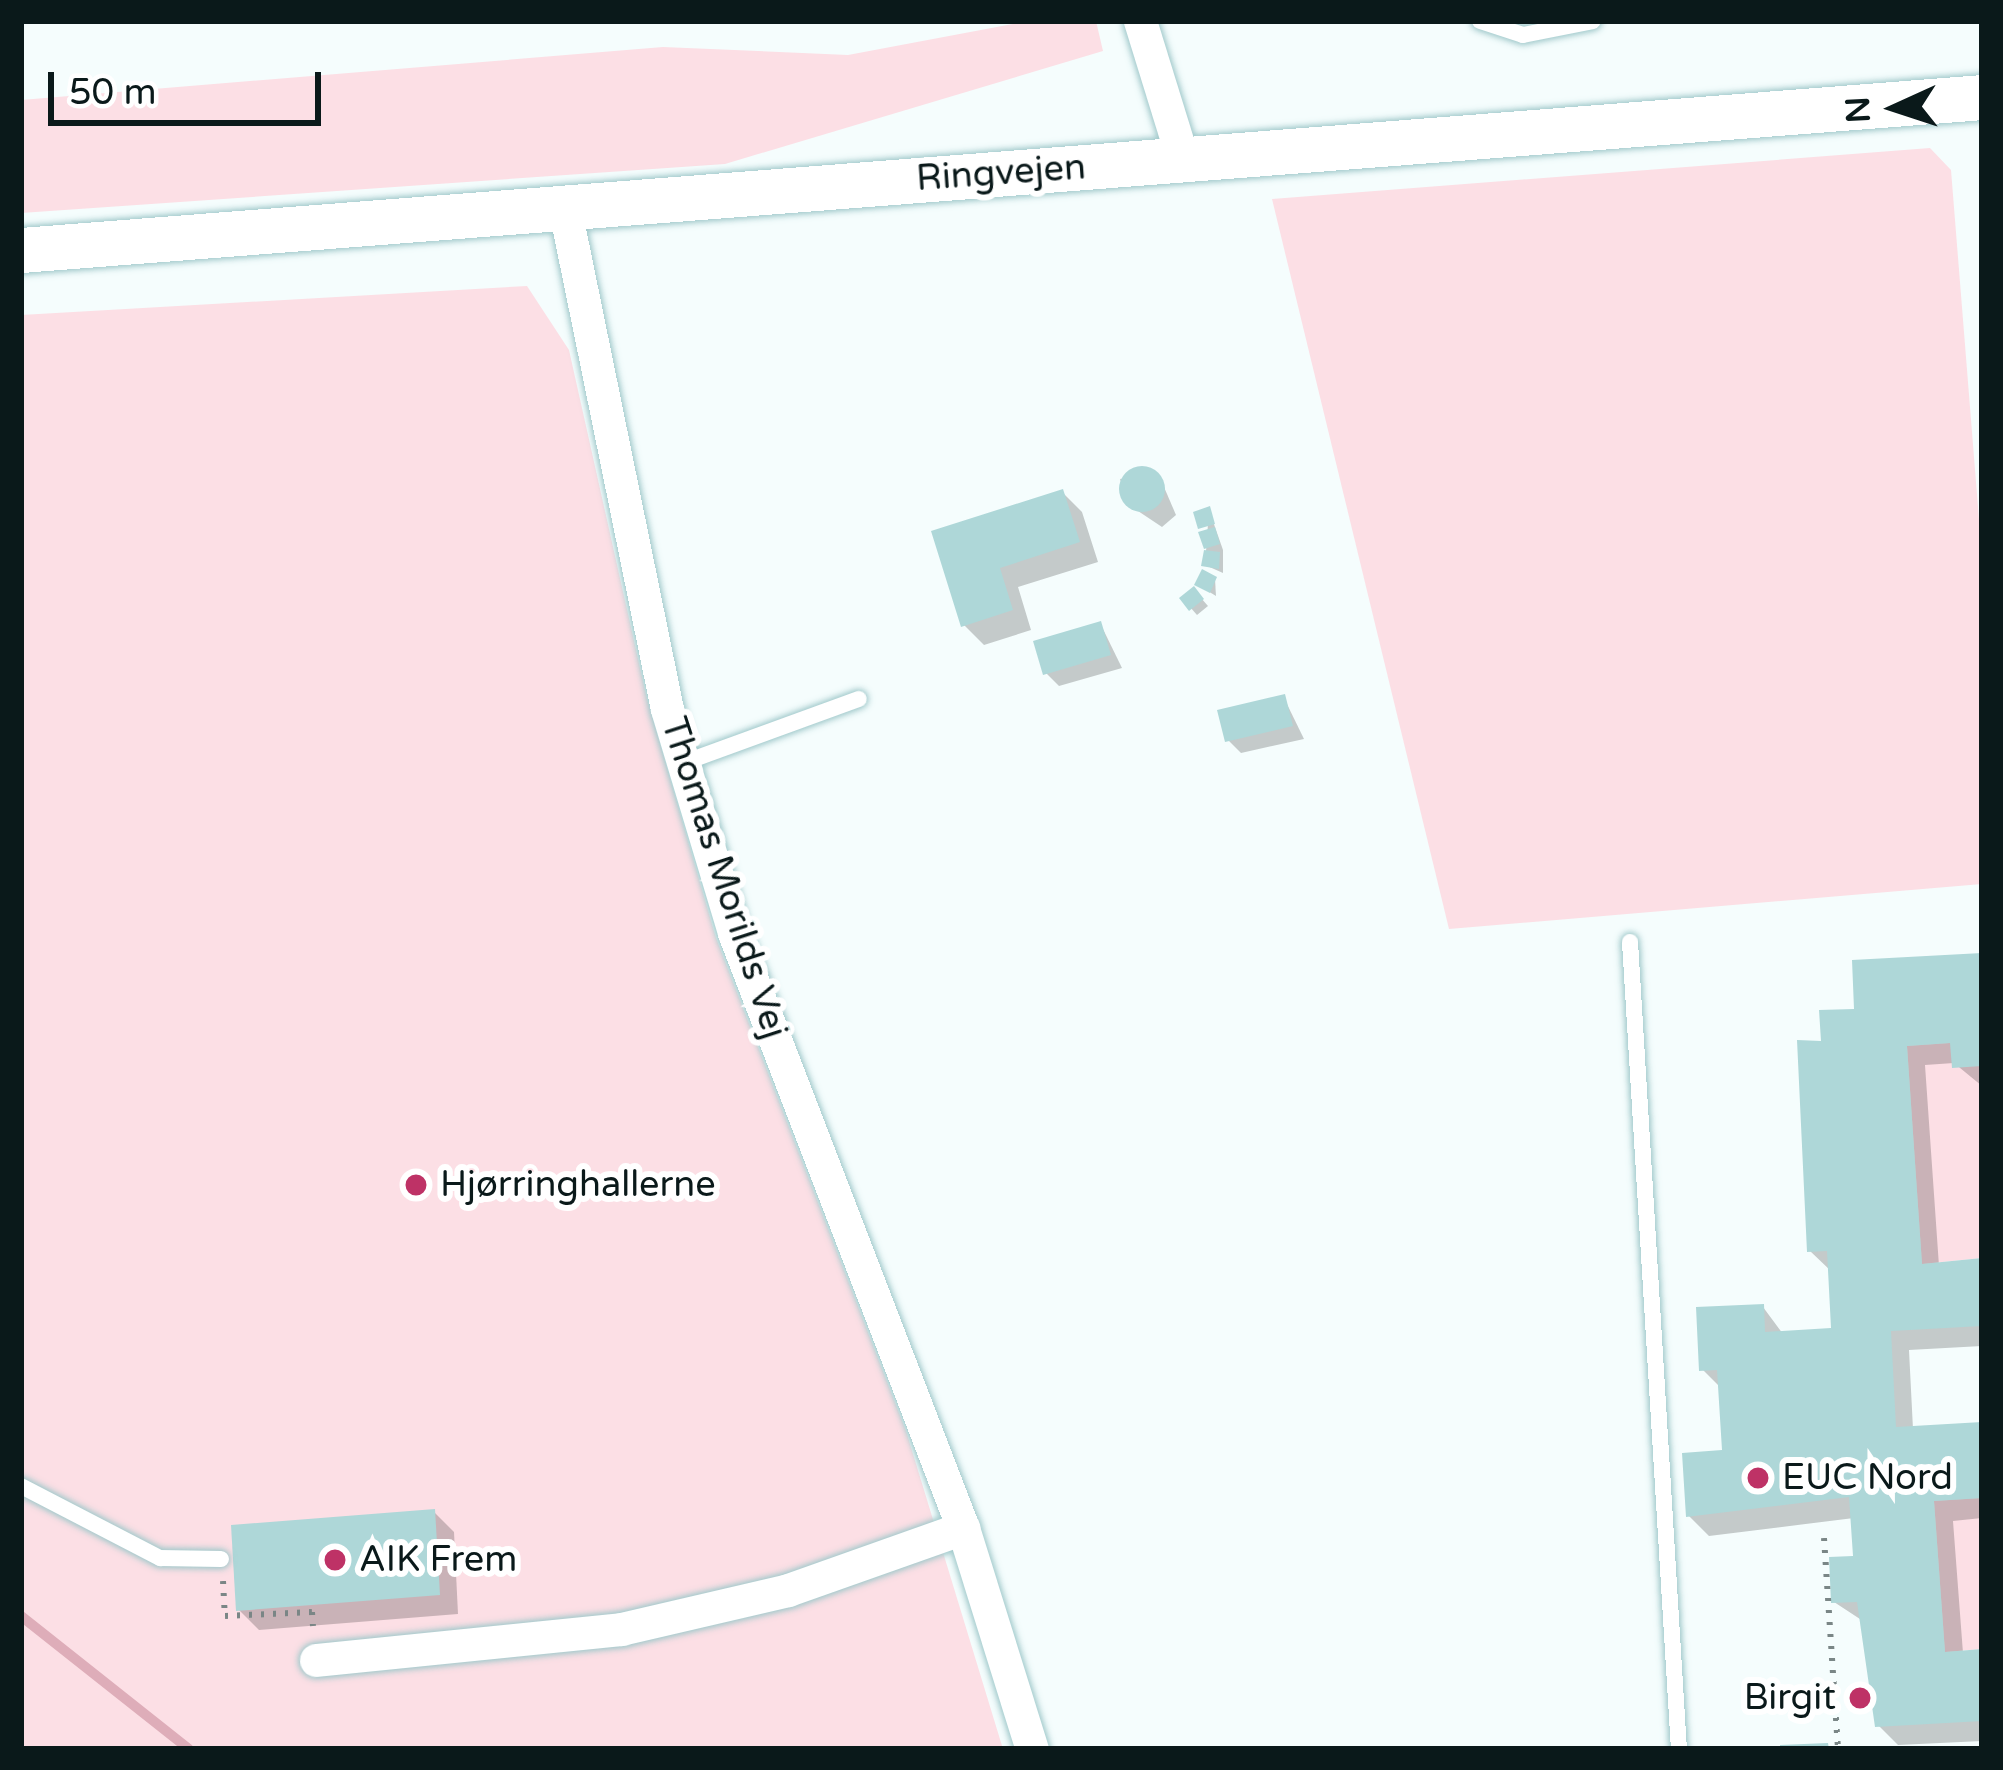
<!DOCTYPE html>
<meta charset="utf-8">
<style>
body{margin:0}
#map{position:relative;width:2003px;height:1770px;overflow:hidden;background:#f5fdfd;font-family:"Varela Round",sans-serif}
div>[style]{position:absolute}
.green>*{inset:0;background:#fcdfe5}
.shadow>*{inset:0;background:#0003}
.stream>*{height:10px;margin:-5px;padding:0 5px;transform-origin:5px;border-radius:5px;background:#deadb9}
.building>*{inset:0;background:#aed7d8}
.round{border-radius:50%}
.path>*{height:6px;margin-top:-3px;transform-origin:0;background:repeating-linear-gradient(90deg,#7a8686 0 3px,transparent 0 12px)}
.roads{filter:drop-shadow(0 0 3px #a1c9cb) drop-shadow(0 0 3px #a1c9cb)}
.lane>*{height:16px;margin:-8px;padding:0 8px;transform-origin:8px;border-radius:8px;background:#fff}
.street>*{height:33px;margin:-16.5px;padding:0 16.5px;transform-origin:16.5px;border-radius:16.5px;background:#fff}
.secondary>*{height:45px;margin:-22.5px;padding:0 22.5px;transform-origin:22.5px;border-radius:22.5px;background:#fff}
.dots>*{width:33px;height:33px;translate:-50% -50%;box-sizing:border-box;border:6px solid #fff;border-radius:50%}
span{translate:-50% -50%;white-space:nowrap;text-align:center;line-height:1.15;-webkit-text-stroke:12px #fff;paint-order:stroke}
.street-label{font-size:36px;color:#0a191a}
.poi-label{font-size:36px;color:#0a191a}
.left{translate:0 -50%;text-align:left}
.right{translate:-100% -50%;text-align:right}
.frame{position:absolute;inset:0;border:24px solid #0a191a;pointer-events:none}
.north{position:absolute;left:1835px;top:48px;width:120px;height:120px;-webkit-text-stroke:9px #fff;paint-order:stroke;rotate:267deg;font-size:33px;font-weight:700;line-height:48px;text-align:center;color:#0a191a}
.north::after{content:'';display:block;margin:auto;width:42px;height:54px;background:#0a191a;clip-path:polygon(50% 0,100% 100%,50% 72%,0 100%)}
.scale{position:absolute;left:48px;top:72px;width:273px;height:54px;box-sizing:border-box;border:6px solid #0a191a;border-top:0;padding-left:15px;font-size:36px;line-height:42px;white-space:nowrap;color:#0a191a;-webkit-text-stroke:9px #fff;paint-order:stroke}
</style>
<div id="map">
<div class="green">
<i style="clip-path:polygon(1028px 21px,1096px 21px,1103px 51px,725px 164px,21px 213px,21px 100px,663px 47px,848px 55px)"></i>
<i style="clip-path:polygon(1930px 148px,1951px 170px,1982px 557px,1982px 884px,1449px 929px,1272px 199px)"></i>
<i style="clip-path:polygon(527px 286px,569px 350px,647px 699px,716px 938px,906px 1431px,1003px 1749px,21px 1749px,21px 315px)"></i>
<i style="clip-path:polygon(1950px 1043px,1982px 1066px,1982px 1258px,1922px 1264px,1907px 1046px)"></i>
<i style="clip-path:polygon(1982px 1498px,1982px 1649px,1945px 1652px,1934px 1501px)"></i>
</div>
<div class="shadow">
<i style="clip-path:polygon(1158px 473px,1176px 515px,1162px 527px,1129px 505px,1120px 479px)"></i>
<i style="clip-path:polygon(1062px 492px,1082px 512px,1098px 562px,1018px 587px,1031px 630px,984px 645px,964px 625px,934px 533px)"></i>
<i style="clip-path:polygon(1209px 510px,1223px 550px,1223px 573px,1205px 565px)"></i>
<i style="clip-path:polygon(1215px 579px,1216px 596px,1198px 585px)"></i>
<i style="clip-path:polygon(1194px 590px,1208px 606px,1197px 615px,1183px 599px)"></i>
<i style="clip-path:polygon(1101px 625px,1122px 668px,1059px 686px,1046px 673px)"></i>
<i style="clip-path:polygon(1284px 698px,1304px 739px,1241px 753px,1228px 740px)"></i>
<i style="clip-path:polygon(1982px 957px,1982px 1086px,1954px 1063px,1925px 1065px,1939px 1266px,1982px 1264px,1982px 1346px,1909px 1350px,1913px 1429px,1982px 1425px,1982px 1518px,1953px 1521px,1963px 1653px,1982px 1652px,1982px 1741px,1898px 1745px,1878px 1725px,1863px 1621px,1834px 1602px,1856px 1559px,1854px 1518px,1709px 1536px,1689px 1516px,1725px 1453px,1721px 1388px,1702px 1369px,1763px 1307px,1783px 1334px,1835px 1331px,1832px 1272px,1810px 1251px,1824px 1044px,1857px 1011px)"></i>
<i style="clip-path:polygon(434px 1512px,454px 1532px,458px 1614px,259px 1630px,239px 1610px)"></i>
</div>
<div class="stream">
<i style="left:21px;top:1616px;width:214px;rotate:38.4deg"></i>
</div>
<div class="building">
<i class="round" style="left:1119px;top:466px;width:46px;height:46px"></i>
<i style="clip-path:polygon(1063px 489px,1080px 542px,1000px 568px,1013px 610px,961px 627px,931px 531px)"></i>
<i style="clip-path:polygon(1210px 506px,1215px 524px,1198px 529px,1193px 512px)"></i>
<i style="clip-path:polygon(1215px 527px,1220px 544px,1204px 549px,1198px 532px)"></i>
<i style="clip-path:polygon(1204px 550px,1220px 552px,1219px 569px,1201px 566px)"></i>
<i style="clip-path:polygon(1202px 569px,1217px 577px,1210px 593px,1194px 585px)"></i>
<i style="clip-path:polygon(1194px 586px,1204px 599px,1189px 611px,1179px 598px)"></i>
<i style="clip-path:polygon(1101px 621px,1111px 655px,1043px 675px,1033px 641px)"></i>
<i style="clip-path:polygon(1285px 694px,1293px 726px,1225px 742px,1217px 710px)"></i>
<i style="clip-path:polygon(1982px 953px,1982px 1066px,1952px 1068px,1950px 1043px,1907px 1046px,1922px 1264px,1982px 1258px,1982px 1326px,1891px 1331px,1896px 1427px,1982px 1422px,1982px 1498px,1934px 1501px,1945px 1652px,1982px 1649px,1982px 1721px,1875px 1727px,1857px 1602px,1831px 1603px,1829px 1557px,1853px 1556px,1849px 1497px,1686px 1517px,1682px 1453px,1722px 1450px,1717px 1370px,1699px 1371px,1696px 1307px,1764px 1304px,1765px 1332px,1831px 1328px,1827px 1251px,1807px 1252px,1797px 1040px,1821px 1041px,1819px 1010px,1854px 1009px,1852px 960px)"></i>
<i style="clip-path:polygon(435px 1509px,440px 1595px,236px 1611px,231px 1525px)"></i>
<i style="clip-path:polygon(1828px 1743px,1829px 1749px,1780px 1749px,1780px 1745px)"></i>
</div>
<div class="path">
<i style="left:1824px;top:1538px;width:211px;rotate:86.2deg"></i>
<i style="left:223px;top:1581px;width:35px;rotate:87deg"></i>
<i style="left:225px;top:1616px;width:87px;rotate:-2.6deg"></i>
<i style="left:312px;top:1612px;width:14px;rotate:86deg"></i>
</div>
<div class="roads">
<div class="lane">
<i style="left:1480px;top:21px;width:45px;rotate:18deg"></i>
<i style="left:1523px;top:35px;width:71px;rotate:-11.3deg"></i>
<i style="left:683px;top:763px;width:187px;rotate:-20deg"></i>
<i style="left:1630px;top:942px;width:808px;rotate:86.53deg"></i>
<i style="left:21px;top:1486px;width:157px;rotate:27.4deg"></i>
<i style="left:160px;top:1558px;width:61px;rotate:0.9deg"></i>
</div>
<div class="street">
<i style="left:1140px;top:21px;width:145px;rotate:72.8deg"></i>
<i style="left:564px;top:205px;width:514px;rotate:78.45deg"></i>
<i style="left:667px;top:709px;width:234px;rotate:73.3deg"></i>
<i style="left:734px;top:933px;width:638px;rotate:68.95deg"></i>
<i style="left:963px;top:1528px;width:232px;rotate:72.7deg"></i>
<i style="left:316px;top:1660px;width:307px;rotate:-5.8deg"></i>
<i style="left:621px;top:1629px;width:171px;rotate:-13.1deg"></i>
<i style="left:788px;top:1590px;width:186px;rotate:-19.5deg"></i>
</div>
<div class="secondary">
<i style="left:21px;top:250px;width:1967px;rotate:-4.46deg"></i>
</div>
</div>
<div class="dots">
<i style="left:416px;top:1185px;background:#be3266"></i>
<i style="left:1758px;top:1478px;background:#be3266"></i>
<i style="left:335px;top:1560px;background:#be3266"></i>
<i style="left:1860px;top:1698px;background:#be3266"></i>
</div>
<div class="street-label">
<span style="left:1001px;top:173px;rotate:-4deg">Ringvejen</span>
<span style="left:724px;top:878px;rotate:72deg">Thomas Morilds Vej</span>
</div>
<div class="poi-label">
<span class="left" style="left:440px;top:1185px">Hjørringhallerne</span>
<span class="left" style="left:1782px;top:1478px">EUC Nord</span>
<span class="left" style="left:359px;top:1560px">AIK Frem</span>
<span class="right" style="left:1836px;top:1698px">Birgit</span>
</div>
<div class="frame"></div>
<div class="north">N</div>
<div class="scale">50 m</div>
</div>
